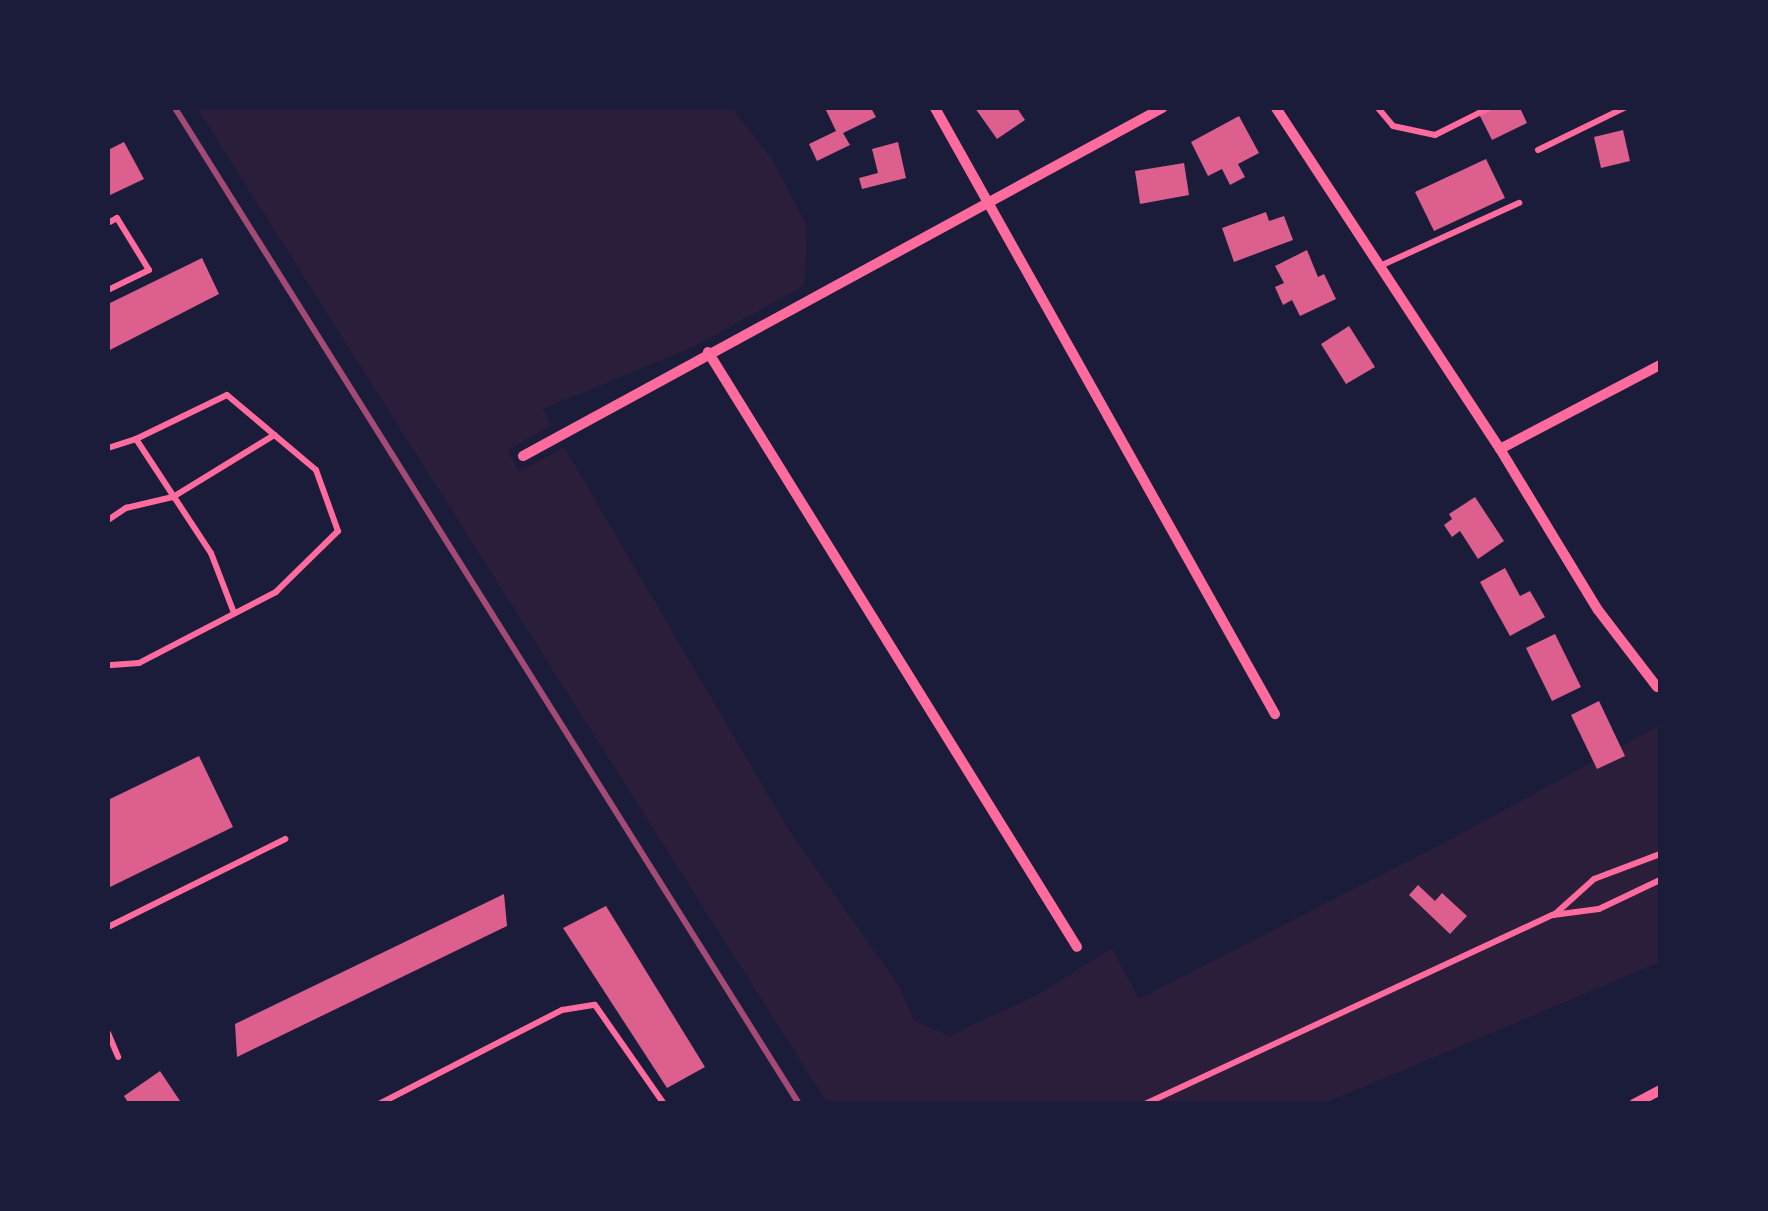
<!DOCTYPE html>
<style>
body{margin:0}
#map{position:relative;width:1768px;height:1211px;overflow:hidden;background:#1b1b3a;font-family:"Varela Round",sans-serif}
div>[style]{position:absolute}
.green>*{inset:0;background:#2a1e3b}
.building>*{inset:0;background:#dd5f8e}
.service>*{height:6px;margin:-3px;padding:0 3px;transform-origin:3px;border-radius:3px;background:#ff6b9d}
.minor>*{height:10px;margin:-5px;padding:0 5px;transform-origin:5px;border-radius:5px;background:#ff6b9d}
.rail>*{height:6px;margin:-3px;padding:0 3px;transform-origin:3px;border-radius:3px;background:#a44b75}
span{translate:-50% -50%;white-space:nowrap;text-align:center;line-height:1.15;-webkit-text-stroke:10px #1b1b3a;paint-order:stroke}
.frame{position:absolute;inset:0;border:110px solid #1b1b3a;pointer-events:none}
</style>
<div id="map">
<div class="green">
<i style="clip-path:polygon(197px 108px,732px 108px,772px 159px,807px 226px,805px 285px,691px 348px,543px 409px,552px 425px,508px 450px,519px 472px,564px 447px,790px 832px,899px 986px,914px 1020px,949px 1036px,1041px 993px,1112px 948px,1139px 999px,1453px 838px,1660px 725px,1660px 962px,1325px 1103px,827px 1103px)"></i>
</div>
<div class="building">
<i style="clip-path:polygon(825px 108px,871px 108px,876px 117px,843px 133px,850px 145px,817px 161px,809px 144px,836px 131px)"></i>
<i style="clip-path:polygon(975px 108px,1017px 108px,1025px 120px,997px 139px)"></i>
<i style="clip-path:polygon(1476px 108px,1520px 108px,1527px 123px,1492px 140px)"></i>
<i style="clip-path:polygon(1239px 116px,1259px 153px,1238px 164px,1245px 177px,1230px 185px,1222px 169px,1208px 176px,1191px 142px)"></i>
<i style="clip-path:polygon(1623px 130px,1630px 161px,1601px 168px,1594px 137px)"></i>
<i style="clip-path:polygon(124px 142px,144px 179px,108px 196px,108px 150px)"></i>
<i style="clip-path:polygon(898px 142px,906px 178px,862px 189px,859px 178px,878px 173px,872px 149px)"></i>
<i style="clip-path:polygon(1486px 159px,1505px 198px,1434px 231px,1415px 192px)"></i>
<i style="clip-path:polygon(1184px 163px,1189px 195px,1140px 204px,1135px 171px)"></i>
<i style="clip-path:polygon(1266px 212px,1269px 221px,1284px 216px,1293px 240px,1234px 262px,1222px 228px)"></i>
<i style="clip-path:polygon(1307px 250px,1318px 277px,1324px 274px,1336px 299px,1300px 316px,1292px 300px,1283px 305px,1275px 287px,1284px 283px,1275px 266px)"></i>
<i style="clip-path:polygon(202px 258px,219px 294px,108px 351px,108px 304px)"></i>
<i style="clip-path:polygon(1349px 326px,1375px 367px,1346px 384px,1321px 344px)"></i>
<i style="clip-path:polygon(1475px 497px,1504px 541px,1478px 559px,1460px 531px,1452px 537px,1444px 525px,1452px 519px,1449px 514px)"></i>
<i style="clip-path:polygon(1505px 568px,1520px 596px,1530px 591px,1545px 617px,1510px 636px,1480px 582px)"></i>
<i style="clip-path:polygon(1555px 634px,1581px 687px,1552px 701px,1526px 648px)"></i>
<i style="clip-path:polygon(1599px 701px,1625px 756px,1597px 769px,1571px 715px)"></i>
<i style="clip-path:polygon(199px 756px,233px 827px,108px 888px,108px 800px)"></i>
<i style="clip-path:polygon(1418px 885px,1435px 901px,1442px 893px,1467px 916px,1450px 934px,1409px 895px)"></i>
<i style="clip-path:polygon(504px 894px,507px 926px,237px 1057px,235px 1024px)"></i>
<i style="clip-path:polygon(606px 906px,705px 1067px,667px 1088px,563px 928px)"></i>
<i style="clip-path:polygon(160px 1071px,182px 1104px,129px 1104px,124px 1096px)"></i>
</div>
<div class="service">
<i style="left:1378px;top:108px;width:23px;rotate:50deg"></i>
<i style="left:1393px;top:126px;width:43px;rotate:12.1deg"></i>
<i style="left:1435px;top:135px;width:60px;rotate:-26.6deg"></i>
<i style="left:1538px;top:150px;width:96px;rotate:-26deg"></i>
<i style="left:108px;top:223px;width:10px;rotate:-29deg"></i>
<i style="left:117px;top:218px;width:61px;rotate:58.4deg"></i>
<i style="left:149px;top:270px;width:46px;rotate:154deg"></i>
<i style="left:1380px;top:266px;width:153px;rotate:-24.4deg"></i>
<i style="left:136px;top:439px;width:136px;rotate:56.7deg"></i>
<i style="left:211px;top:553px;width:64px;rotate:69deg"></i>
<i style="left:108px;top:448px;width:29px;rotate:-18deg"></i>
<i style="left:136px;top:439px;width:101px;rotate:-25.8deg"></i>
<i style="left:227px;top:395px;width:116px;rotate:40.1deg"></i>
<i style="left:316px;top:470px;width:65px;rotate:70.2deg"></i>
<i style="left:338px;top:531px;width:87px;rotate:135.5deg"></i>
<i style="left:276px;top:592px;width:154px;rotate:152.6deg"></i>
<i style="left:139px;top:663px;width:31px;rotate:176deg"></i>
<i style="left:108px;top:520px;width:22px;rotate:-34deg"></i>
<i style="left:126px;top:508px;width:48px;rotate:-13.2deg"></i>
<i style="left:173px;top:497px;width:119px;rotate:-31.5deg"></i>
<i style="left:1554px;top:915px;width:54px;rotate:-42deg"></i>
<i style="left:1594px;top:879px;width:71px;rotate:-20.7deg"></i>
<i style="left:108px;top:927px;width:198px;rotate:-26.4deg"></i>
<i style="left:108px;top:1033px;width:26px;rotate:67deg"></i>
<i style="left:379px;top:1104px;width:206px;rotate:-27.2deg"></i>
<i style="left:562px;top:1010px;width:33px;rotate:-9deg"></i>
<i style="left:595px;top:1005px;width:121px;rotate:55.1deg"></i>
<i style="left:1145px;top:1104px;width:450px;rotate:-24.9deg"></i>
<i style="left:1553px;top:915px;width:46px;rotate:-7.4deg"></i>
<i style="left:1599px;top:909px;width:68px;rotate:-25.4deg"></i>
</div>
<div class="minor">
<i style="left:935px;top:108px;width:695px;rotate:60.71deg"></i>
<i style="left:1276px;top:108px;width:408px;rotate:56.7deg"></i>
<i style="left:1500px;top:449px;width:188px;rotate:58.7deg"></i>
<i style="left:1598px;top:610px;width:97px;rotate:52.5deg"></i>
<i style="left:708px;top:352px;width:700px;rotate:58.19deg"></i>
<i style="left:1500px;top:449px;width:181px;rotate:-27.7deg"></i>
<i style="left:523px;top:456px;width:728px;rotate:-28.57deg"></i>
<i style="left:1634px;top:1104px;width:30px;rotate:-28deg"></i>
</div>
<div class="rail">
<i style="left:175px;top:108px;width:1175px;rotate:57.93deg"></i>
</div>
<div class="frame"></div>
</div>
